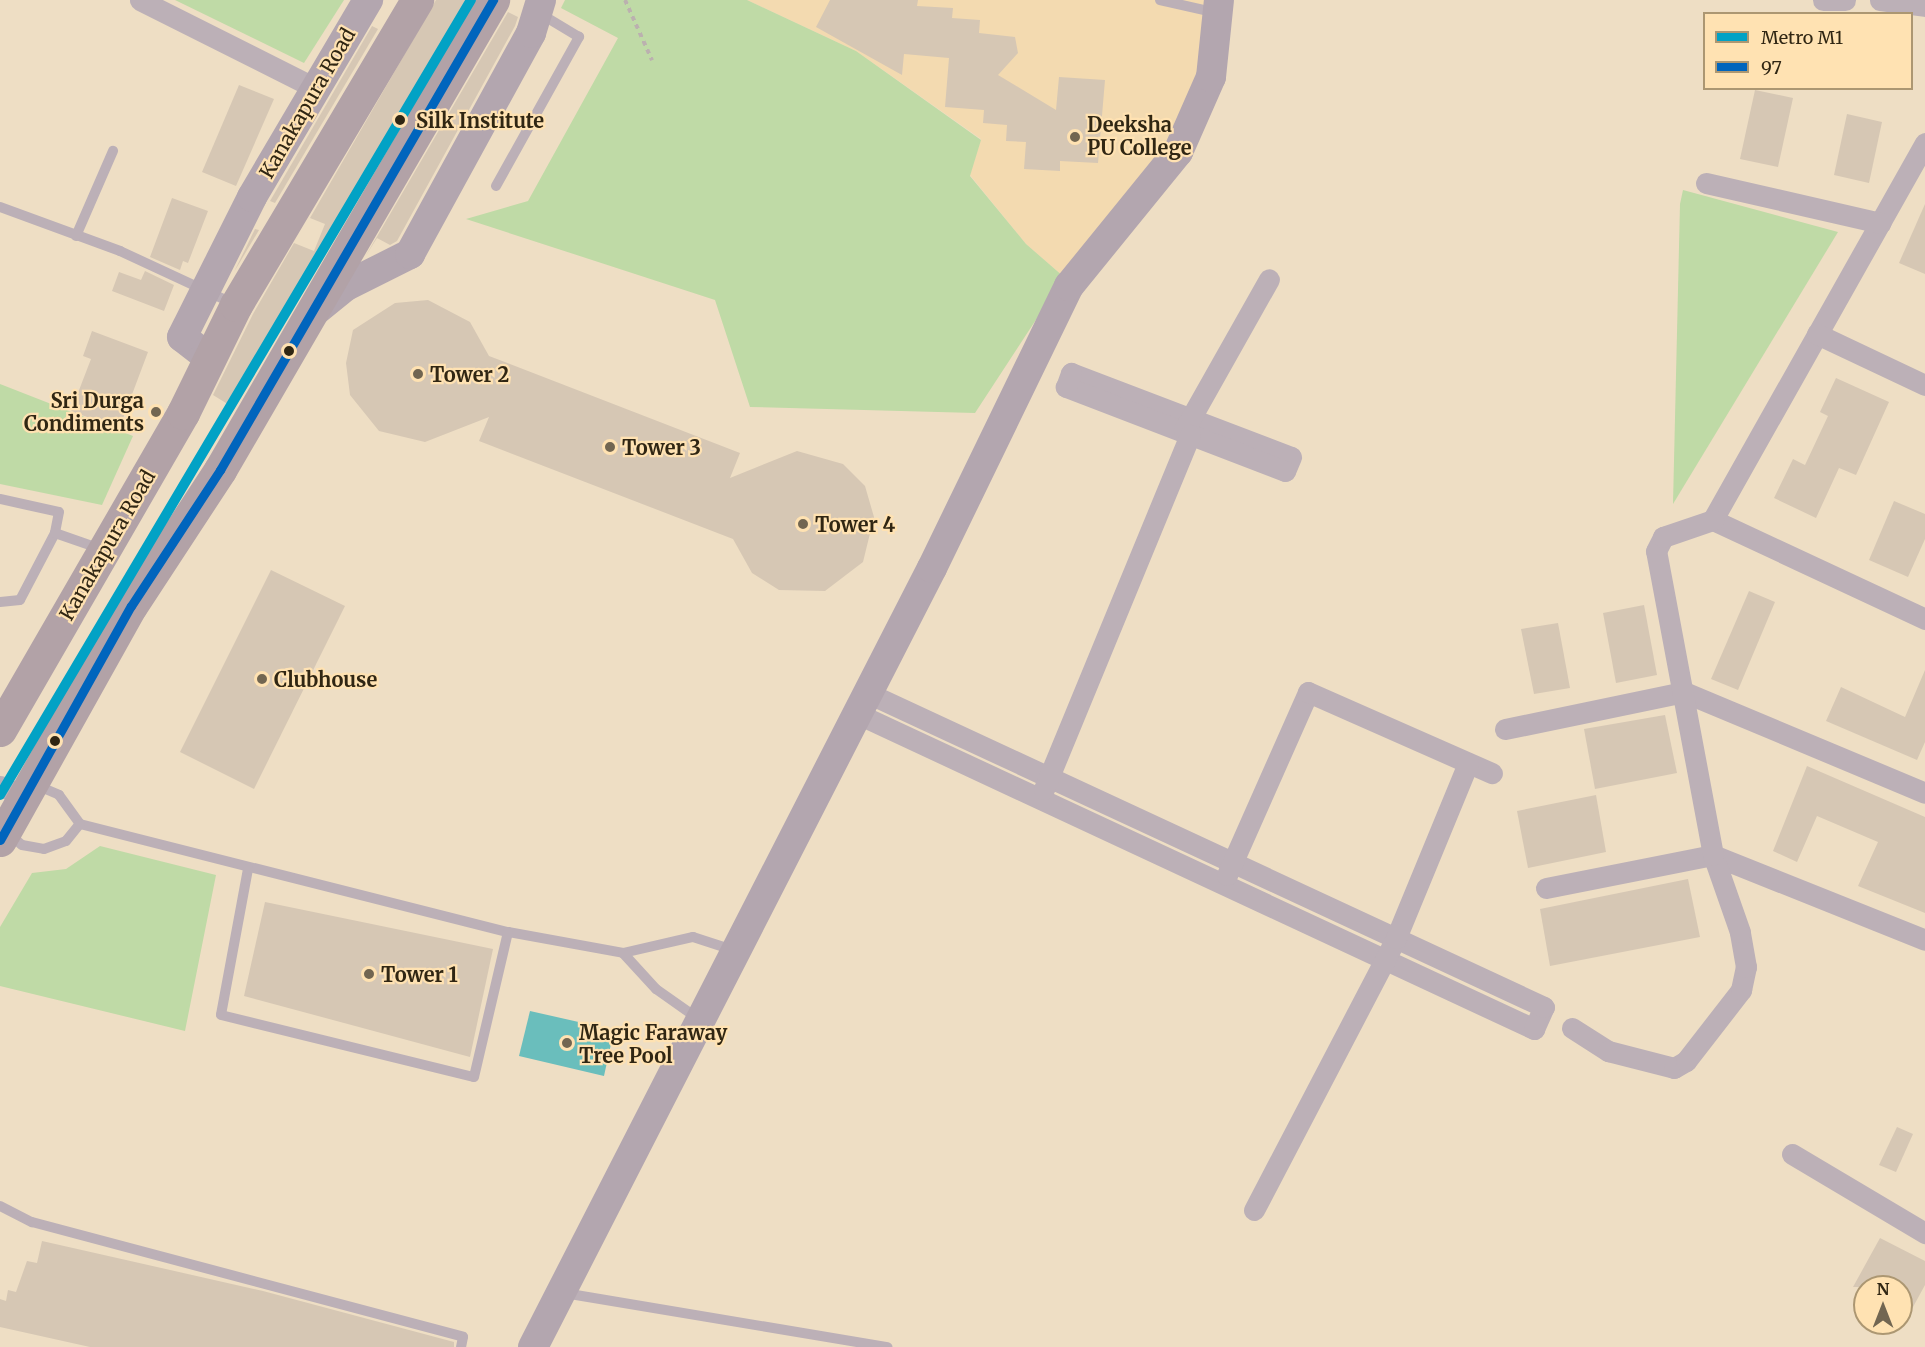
<!DOCTYPE html>
<style>
body{margin:0}
#map{position:relative;width:1925px;height:1347px;overflow:hidden;background:#eedec4;font-family:Merriweather,serif}
div>[style]{position:absolute}
.built>*{inset:0;background:#f3dab0}
.green>*{inset:0;background:#bfdaa6}
.water>*{inset:0;background:#6abebc}
.building>*{inset:0;background:#d6c7b4}
.path>*{height:4px;margin-top:-2px;transform-origin:0;background:repeating-linear-gradient(90deg,#bbb1af 0 4.5px,transparent 0 9px)}
.lane>*{height:10px;margin:-5px;padding:0 5px;transform-origin:5px;border-radius:5px;background:#bcb0b7}
.street>*{height:21px;margin:-10.5px;padding:0 10.5px;transform-origin:10.5px;border-radius:10.5px;background:#bcb0b7}
.secondary>*{height:30px;margin:-15px;padding:0 15px;transform-origin:15px;border-radius:15px;background:#b3a6af}
.highway>*{height:33px;margin:-16.5px;padding:0 16.5px;transform-origin:16.5px;border-radius:16.5px;background:#b2a2a7}
.bus-1>*{height:9px;margin:-4.5px;padding:0 4.5px;transform-origin:4.5px;border-radius:4.5px;background:#0065bd}
.metro-1>*{height:10px;margin:-5px;padding:0 5px;transform-origin:5px;border-radius:5px;background:#02a2c5}
.dots>*{width:16px;height:16px;translate:-50% -50%;box-sizing:border-box;border:3px solid #ffe2b2;border-radius:50%}
span{translate:-50% -50%;white-space:nowrap;text-align:center;line-height:1.15;-webkit-text-stroke:4.5px #ffe2b2;paint-order:stroke}
.street-label{font-size:20px;color:#302613}
.stop-label{font-size:20px;color:#302613;font-weight:700}
.left{translate:0 -50%;text-align:left}
.poi-label{font-size:20px;color:#302613;font-weight:700}
.right{translate:-100% -50%;text-align:right}
.legend{position:absolute;left:1703px;top:12px;width:210px;height:78px;box-sizing:border-box;background:#ffe2b2;border:2px solid #ac9772;margin:0;padding:8px 10px;list-style:none;font-size:18px;color:#302613}
.legend li{display:flex;align-items:center;gap:12px;height:30px}
.legend b{width:30px;border:2px solid #ac9772}
.north{position:absolute;left:1853px;top:1275px;width:60px;height:60px;box-sizing:border-box;background:#ffe2b2;border:2px solid #ac9772;border-radius:50%;rotate:0deg;font-size:16px;font-weight:700;line-height:24px;text-align:center;color:#302613}
.north::after{content:'';display:block;margin:auto;width:21px;height:27px;background:#726651;clip-path:polygon(50% 0,100% 100%,50% 72%,0 100%)}
</style>
<div id="map">
<div class="built">
<i style="clip-path:polygon(747px 0,1209px 0,1204px 51px,1175px 134px,1064px 277px,1026px 244px,970px 175px,981px 139px,856px 51px)"></i>
</div>
<div class="green">
<i style="clip-path:polygon(175px 0,344px 0,304px 63px)"></i>
<i style="clip-path:polygon(565px 0,747px 0,856px 51px,981px 140px,970px 176px,1026px 244px,1064px 277px,975px 413px,750px 407px,715px 300px,466px 219px,528px 201px,618px 38px,561px 8px)"></i>
<i style="clip-path:polygon(1683px 190px,1838px 232px,1673px 504px,1680px 204px)"></i>
<i style="clip-path:polygon(0 384px,133px 436px,102px 505px,0 484px)"></i>
<i style="clip-path:polygon(100px 846px,216px 875px,185px 1031px,0 986px,0 927px,32px 873px,66px 869px)"></i>
</div>
<div class="water">
<i style="clip-path:polygon(530px 1011px,614px 1030px,604px 1076px,519px 1056px)"></i>
</div>
<div class="building">
<i style="clip-path:polygon(436px 0,471px 0,234px 408px,213px 395px,253px 314px,294px 243px,314px 251px,325px 224px,310px 218px)"></i>
<i style="clip-path:polygon(830px 0,918px 0,917px 6px,953px 8px,952px 18px,980px 20px,979px 33px,1015px 37px,1018px 53px,998px 75px,1056px 110px,1059px 77px,1105px 80px,1098px 163px,1060px 161px,1060px 171px,1024px 169px,1026px 142px,1006px 141px,1007px 125px,983px 123px,984px 110px,945px 107px,949px 58px,904px 54px,902px 75px,816px 27px)"></i>
<i style="clip-path:polygon(508px 12px,518px 17px,515px 26px,397px 241px,390px 245px,377px 238px,365px 257px)"></i>
<i style="clip-path:polygon(372px 26px,378px 29px,275px 203px,270px 201px)"></i>
<i style="clip-path:polygon(239px 85px,274px 99px,236px 186px,202px 172px)"></i>
<i style="clip-path:polygon(1755px 90px,1793px 98px,1778px 167px,1740px 159px)"></i>
<i style="clip-path:polygon(1847px 114px,1882px 122px,1869px 183px,1834px 175px)"></i>
<i style="clip-path:polygon(172px 198px,208px 211px,188px 263px,183px 261px,180px 270px,150px 257px)"></i>
<i style="clip-path:polygon(1925px 204px,1925px 274px,1899px 263px)"></i>
<i style="clip-path:polygon(255px 229px,259px 230px,234px 272px)"></i>
<i style="clip-path:polygon(145px 271px,174px 285px,164px 311px,112px 291px,119px 272px,141px 280px)"></i>
<i style="clip-path:polygon(428px 300px,470px 322px,489px 356px,740px 453px,730px 478px,797px 451px,843px 464px,865px 486px,874px 517px,863px 562px,825px 591px,779px 590px,752px 573px,733px 539px,479px 441px,489px 417px,425px 442px,379px 431px,350px 395px,346px 363px,353px 330px,395px 303px)"></i>
<i style="clip-path:polygon(92px 331px,148px 352px,119px 429px,71px 411px,91px 359px,83px 356px)"></i>
<i style="clip-path:polygon(1836px 378px,1889px 402px,1856px 475px,1839px 468px,1816px 518px,1774px 498px,1793px 459px,1805px 465px,1828px 416px,1820px 412px)"></i>
<i style="clip-path:polygon(1894px 501px,1925px 514px,1925px 539px,1908px 577px,1869px 560px)"></i>
<i style="clip-path:polygon(271px 570px,345px 606px,254px 789px,180px 752px)"></i>
<i style="clip-path:polygon(1749px 591px,1775px 602px,1738px 690px,1711px 679px)"></i>
<i style="clip-path:polygon(1644px 605px,1657px 675px,1616px 683px,1603px 613px)"></i>
<i style="clip-path:polygon(1558px 623px,1570px 688px,1534px 694px,1521px 629px)"></i>
<i style="clip-path:polygon(1925px 670px,1925px 742px,1917px 760px,1826px 721px,1841px 687px,1905px 717px)"></i>
<i style="clip-path:polygon(1665px 715px,1677px 773px,1595px 789px,1584px 729px)"></i>
<i style="clip-path:polygon(1807px 766px,1925px 817px,1925px 913px,1858px 886px,1878px 842px,1817px 816px,1797px 862px,1773px 851px)"></i>
<i style="clip-path:polygon(1596px 795px,1606px 852px,1528px 868px,1517px 811px)"></i>
<i style="clip-path:polygon(1688px 879px,1700px 937px,1550px 966px,1540px 909px)"></i>
<i style="clip-path:polygon(265px 902px,493px 949px,470px 1057px,244px 996px)"></i>
<i style="clip-path:polygon(1897px 1127px,1913px 1134px,1896px 1172px,1879px 1165px)"></i>
<i style="clip-path:polygon(1880px 1238px,1925px 1261px,1925px 1285px,1901px 1329px,1901px 1287px,1853px 1287px)"></i>
<i style="clip-path:polygon(42px 1241px,263px 1291px,454px 1342px,454px 1347px,90px 1347px,0 1327px,0 1299px,6px 1301px,8px 1290px,16px 1292px,27px 1261px,37px 1263px)"></i>
</div>
<div class="path">
<i style="left:625px;top:0;width:66px;rotate:65.8deg"></i>
</div>
<div class="lane">
<i style="left:1160px;top:0;width:58px;rotate:12.8deg"></i>
<i style="left:496px;top:186px;width:171px;rotate:-60.9deg"></i>
<i style="left:579px;top:37px;width:47px;rotate:-149deg"></i>
<i style="left:0;top:207px;width:128px;rotate:20.1deg"></i>
<i style="left:120px;top:251px;width:123px;rotate:24.9deg"></i>
<i style="left:76px;top:236px;width:93px;rotate:-66.5deg"></i>
<i style="left:0;top:499px;width:60px;rotate:12.4deg"></i>
<i style="left:59px;top:512px;width:21px;rotate:101deg"></i>
<i style="left:0;top:602px;width:20px;rotate:-6deg"></i>
<i style="left:20px;top:600px;width:76px;rotate:-62.4deg"></i>
<i style="left:55px;top:533px;width:49px;rotate:19.2deg"></i>
<i style="left:36px;top:785px;width:25px;rotate:23deg"></i>
<i style="left:59px;top:795px;width:36px;rotate:54deg"></i>
<i style="left:80px;top:824px;width:441px;rotate:14.2deg"></i>
<i style="left:508px;top:932px;width:117px;rotate:10.3deg"></i>
<i style="left:623px;top:953px;width:72px;rotate:-12.9deg"></i>
<i style="left:693px;top:937px;width:42px;rotate:18deg"></i>
<i style="left:8px;top:833px;width:18px;rotate:41deg"></i>
<i style="left:22px;top:845px;width:22px;rotate:10deg"></i>
<i style="left:44px;top:849px;width:23px;rotate:-20deg"></i>
<i style="left:66px;top:841px;width:22px;rotate:-51deg"></i>
<i style="left:248px;top:869px;width:148px;rotate:100.5deg"></i>
<i style="left:221px;top:1015px;width:260px;rotate:13.8deg"></i>
<i style="left:474px;top:1077px;width:149px;rotate:-76.8deg"></i>
<i style="left:623px;top:953px;width:49px;rotate:47.5deg"></i>
<i style="left:656px;top:989px;width:54px;rotate:35.2deg"></i>
<i style="left:0;top:1206px;width:36px;rotate:27deg"></i>
<i style="left:32px;top:1222px;width:446px;rotate:14.9deg"></i>
<i style="left:463px;top:1337px;width:10px;rotate:101deg"></i>
<i style="left:564px;top:1293px;width:328px;rotate:9.5deg"></i>
</div>
<div class="street">
<i style="left:140px;top:0;width:194px;rotate:26.7deg"></i>
<i style="left:1823px;top:0;width:22px"></i>
<i style="left:1880px;top:0;width:45px;rotate:7.6deg"></i>
<i style="left:1925px;top:143px;width:433px;rotate:119.4deg"></i>
<i style="left:1713px;top:520px;width:234px;rotate:25deg"></i>
<i style="left:1706px;top:183px;width:179px;rotate:12.9deg"></i>
<i style="left:1817px;top:334px;width:119px;rotate:25.3deg"></i>
<i style="left:1071px;top:373px;width:235px;rotate:20.9deg"></i>
<i style="left:1291px;top:457px;width:15px;rotate:113deg"></i>
<i style="left:1285px;top:471px;width:235px;rotate:-159deg"></i>
<i style="left:1066px;top:387px;width:15px;rotate:-70deg"></i>
<i style="left:1184px;top:430px;width:173px;rotate:-60.6deg"></i>
<i style="left:858px;top:714px;width:746px;rotate:24.98deg"></i>
<i style="left:1534px;top:1029px;width:24px;rotate:-66deg"></i>
<i style="left:1544px;top:1007px;width:745px;rotate:-155.09deg"></i>
<i style="left:1505px;top:729px;width:183px;rotate:-11.7deg"></i>
<i style="left:1684px;top:692px;width:261px;rotate:22.7deg"></i>
<i style="left:0;top:786px;width:27px;rotate:22deg"></i>
<i style="left:1044px;top:789px;width:383px;rotate:-67.6deg"></i>
<i style="left:1227px;top:875px;width:200px;rotate:-66.1deg"></i>
<i style="left:1308px;top:692px;width:201px;rotate:23.8deg"></i>
<i style="left:1546px;top:888px;width:170px;rotate:-11.2deg"></i>
<i style="left:1713px;top:855px;width:228px;rotate:21.8deg"></i>
<i style="left:1572px;top:1028px;width:43px;rotate:32.6deg"></i>
<i style="left:1608px;top:1051px;width:68px;rotate:14.4deg"></i>
<i style="left:1674px;top:1068px;width:14px;rotate:-30deg"></i>
<i style="left:1686px;top:1061px;width:90px;rotate:-52.2deg"></i>
<i style="left:1741px;top:990px;width:24px;rotate:-78deg"></i>
<i style="left:1746px;top:967px;width:36px;rotate:-100deg"></i>
<i style="left:1740px;top:932px;width:82px;rotate:-109.3deg"></i>
<i style="left:1713px;top:855px;width:309px;rotate:-100.6deg"></i>
<i style="left:1656px;top:551px;width:16px;rotate:-63deg"></i>
<i style="left:1663px;top:537px;width:53px;rotate:-18.8deg"></i>
<i style="left:1792px;top:1154px;width:155px;rotate:30.7deg"></i>
<i style="left:1254px;top:1210px;width:307px;rotate:-62.4deg"></i>
<i style="left:1396px;top:938px;width:189px;rotate:-67.6deg"></i>
</div>
<div class="secondary">
<i style="left:315px;top:311px;width:40px;rotate:-39deg"></i>
<i style="left:346px;top:286px;width:72px;rotate:-26.6deg"></i>
<i style="left:410px;top:254px;width:252px;rotate:-61.3deg"></i>
<i style="left:531px;top:33px;width:34px;rotate:-73deg"></i>
<i style="left:209px;top:358px;width:34px;rotate:-142deg"></i>
<i style="left:182px;top:337px;width:157px;rotate:-63.4deg"></i>
<i style="left:252px;top:197px;width:229px;rotate:-59.5deg"></i>
<i style="left:533px;top:1347px;width:875px;rotate:-62.88deg"></i>
<i style="left:932px;top:568px;width:314px;rotate:-64.1deg"></i>
<i style="left:1069px;top:286px;width:173px;rotate:-50.9deg"></i>
<i style="left:1178px;top:152px;width:82px;rotate:-66.3deg"></i>
<i style="left:1211px;top:77px;width:77px;rotate:-84.1deg"></i>
</div>
<div class="highway">
<i style="left:0;top:730px;width:366px;rotate:-60deg"></i>
<i style="left:183px;top:413px;width:120px;rotate:-63.9deg"></i>
<i style="left:236px;top:305px;width:355px;rotate:-59.3deg"></i>
<i style="left:0;top:840px;width:268px;rotate:-60.8deg"></i>
<i style="left:131px;top:606px;width:163px;rotate:-56.8deg"></i>
<i style="left:220px;top:470px;width:544px;rotate:-59.85deg"></i>
</div>
<div class="bus-1">
<i style="left:0;top:840px;width:268px;rotate:-60.8deg"></i>
<i style="left:131px;top:606px;width:163px;rotate:-56.8deg"></i>
<i style="left:220px;top:470px;width:544px;rotate:-59.85deg"></i>
</div>
<div class="metro-1">
<i style="left:0;top:795px;width:924px;rotate:-59.36deg"></i>
</div>
<div class="dots">
<i style="left:400px;top:120px;background:#302613"></i>
<i style="left:1075px;top:137px;background:#726651"></i>
<i style="left:289px;top:351px;background:#302613"></i>
<i style="left:418px;top:374px;background:#726651"></i>
<i style="left:156px;top:412px;background:#726651"></i>
<i style="left:610px;top:447px;background:#726651"></i>
<i style="left:803px;top:524px;background:#726651"></i>
<i style="left:262px;top:679px;background:#726651"></i>
<i style="left:55px;top:741px;background:#302613"></i>
<i style="left:369px;top:974px;background:#726651"></i>
<i style="left:567px;top:1043px;background:#726651"></i>
</div>
<div class="street-label">
<span style="left:307px;top:103px;rotate:-60deg">Kanakapura Road</span>
<span style="left:107px;top:545px;rotate:-60deg">Kanakapura Road</span>
</div>
<div class="stop-label">
<span class="left" style="left:416px;top:120px">Silk Institute</span>
</div>
<div class="poi-label">
<span class="left" style="left:1087px;top:136px">Deeksha<br>PU College</span>
<span class="left" style="left:430px;top:374px">Tower 2</span>
<span class="right" style="left:144px;top:412px">Sri Durga<br>Condiments</span>
<span class="left" style="left:622px;top:447px">Tower 3</span>
<span class="left" style="left:815px;top:524px">Tower 4</span>
<span class="left" style="left:274px;top:679px">Clubhouse</span>
<span class="left" style="left:381px;top:974px">Tower 1</span>
<span class="left" style="left:579px;top:1044px">Magic Faraway<br>Tree Pool</span>
</div>
<ul class="legend">
<li><b style="height:8px;background:#02a2c5"></b>Metro M1</li>
<li><b style="height:8px;background:#0065bd"></b>97</li>
</ul>
<div class="north">N</div>
</div>
